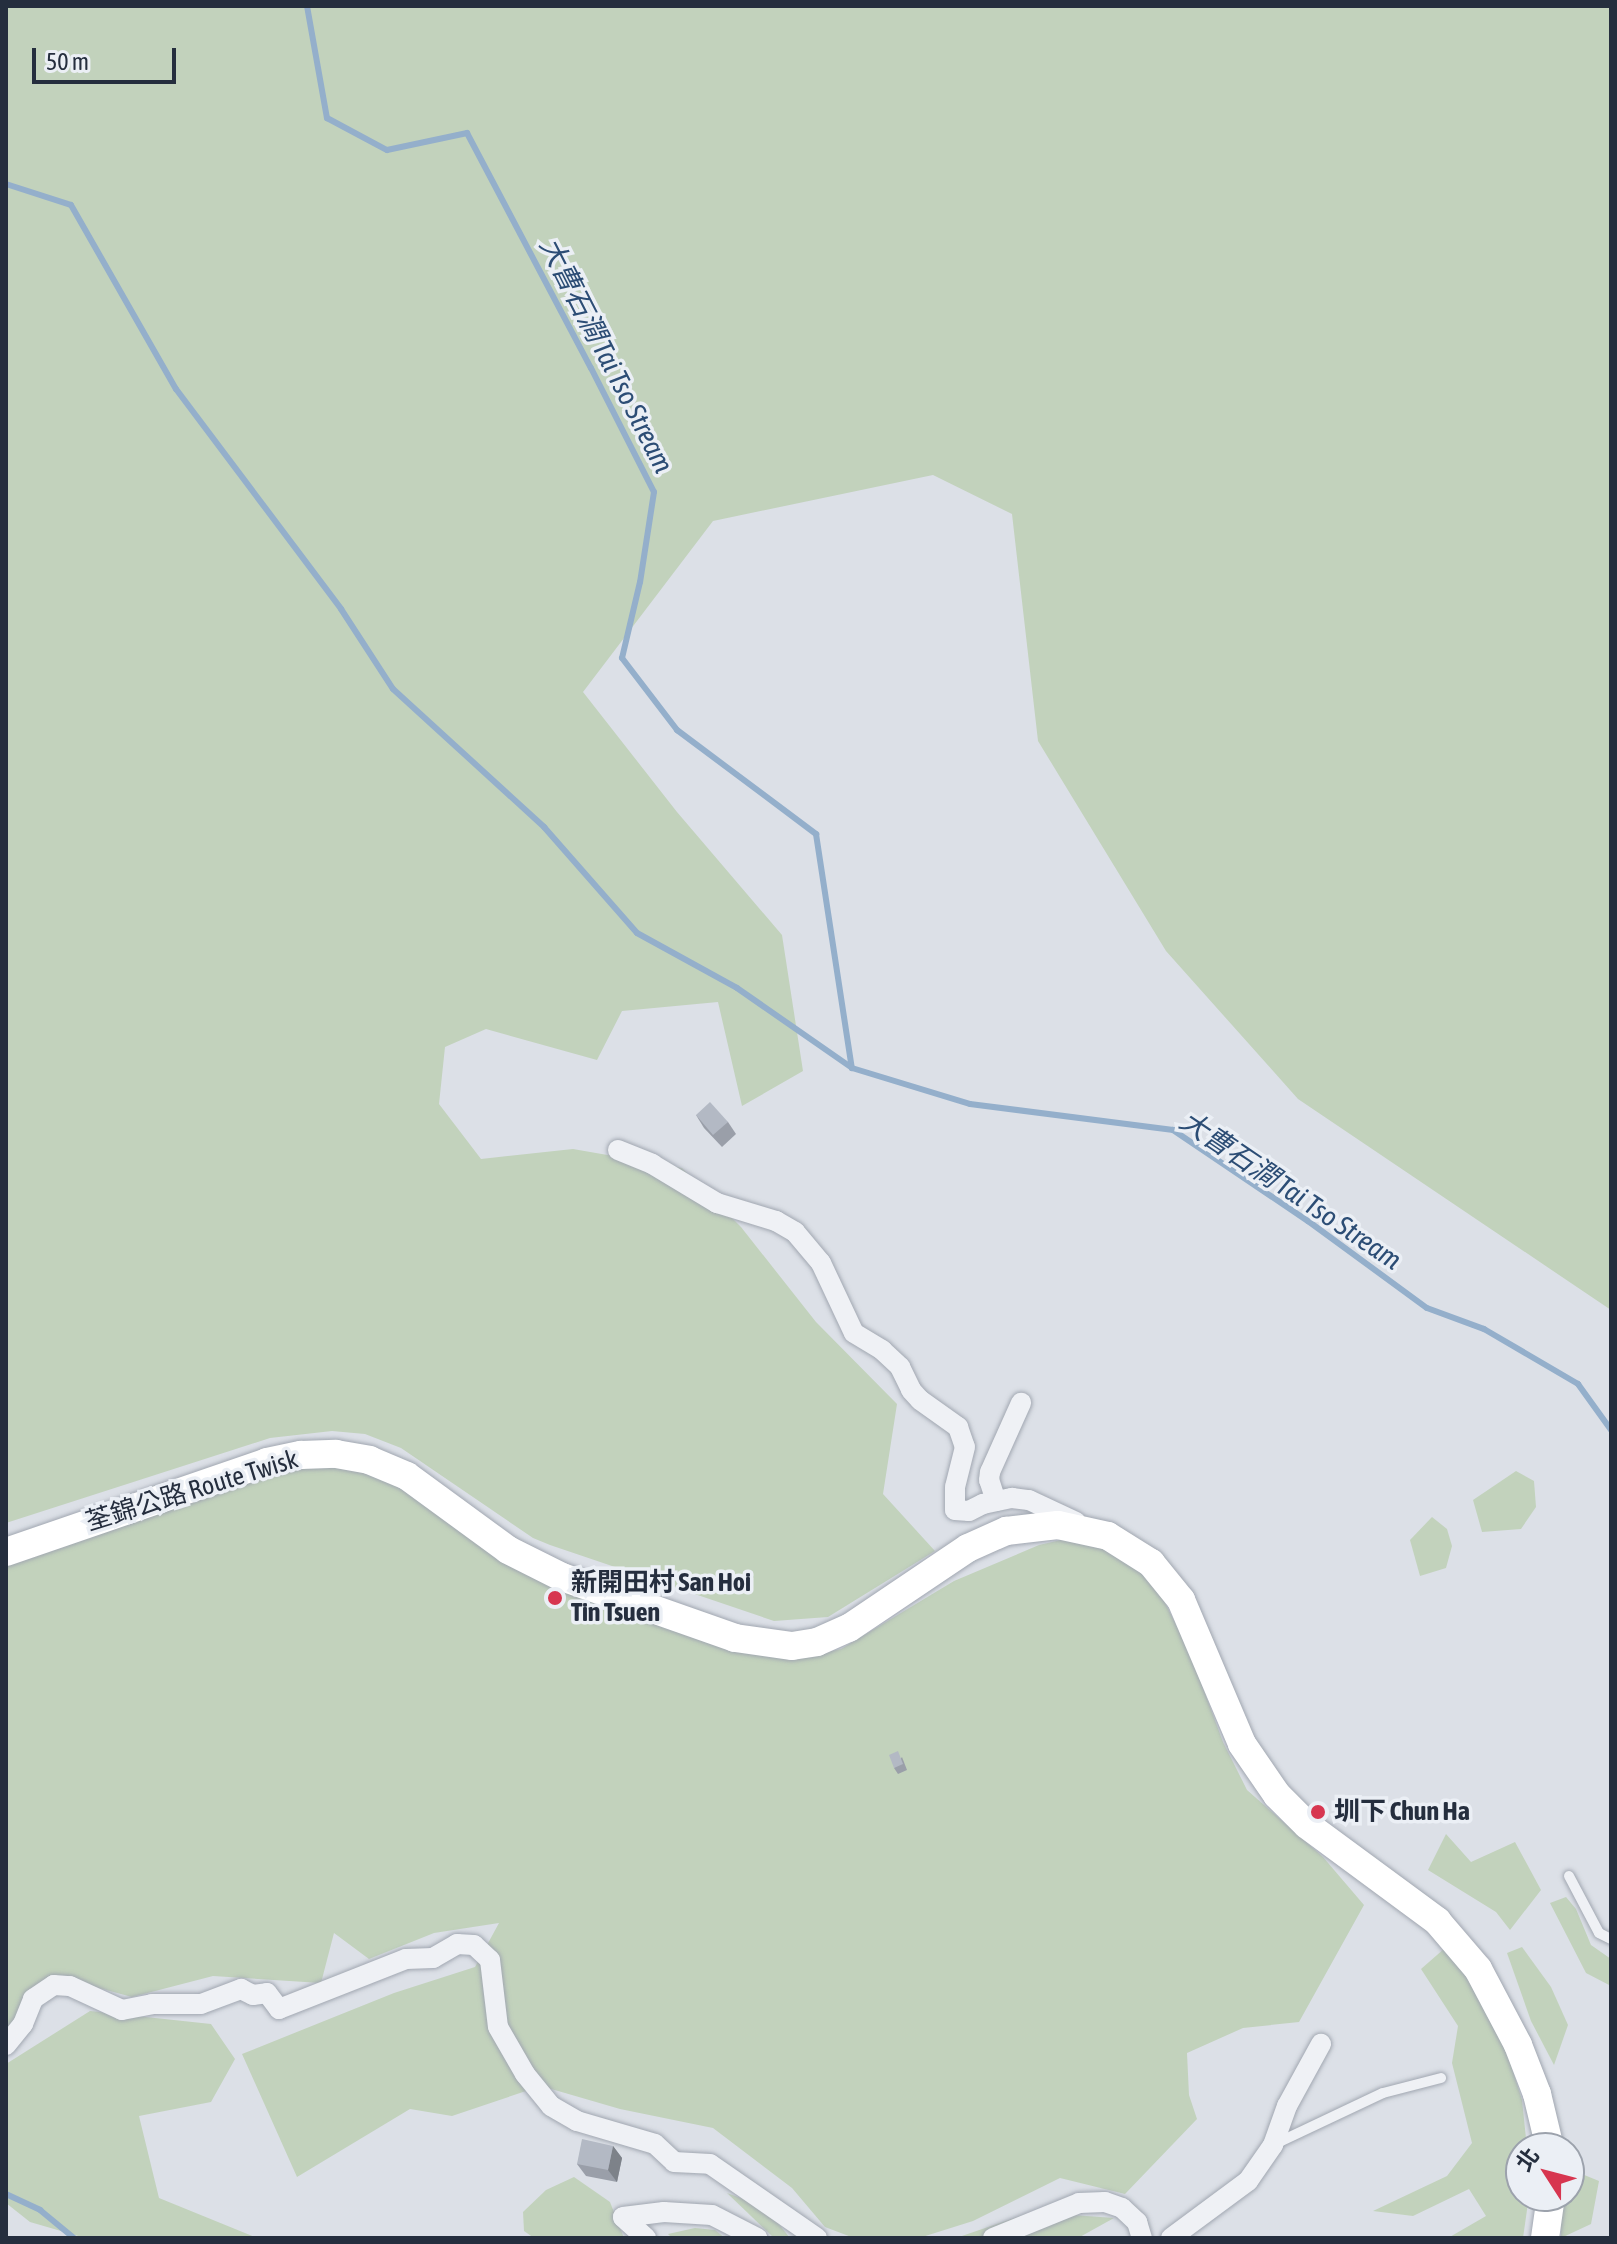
<!DOCTYPE html>
<meta charset="utf-8">
<style>
body{margin:0}
#map{position:relative;width:1617px;height:2244px;overflow:hidden;background:#dce0e7;font-family:"Asap Condensed","Noto Sans TC",sans-serif}
div>[style]{position:absolute}
.green>*{inset:0;background:#c2d2bc}
.stream>*{height:6px;margin:-3px;padding:0 3px;transform-origin:3px;border-radius:3px;background:#94afcb}
.roads{filter:drop-shadow(0 0 2px #a1a7b1) drop-shadow(0 0 2px #a1a7b1)}
.lane>*{height:10px;margin:-5px;padding:0 5px;transform-origin:5px;border-radius:5px;background:#eff1f5}
.street>*{height:20px;margin:-10px;padding:0 10px;transform-origin:10px;border-radius:10px;background:#eff1f5}
.secondary>*{height:28px;margin:-14px;padding:0 14px;transform-origin:14px;border-radius:14px;background:#fff}
.wall>*{inset:0;background:#9a9fa9}
.shaded-wall>*{inset:0;background:#7d8289}
.building>*{inset:0;background:#b3b9c4}
.dots>*{width:22px;height:22px;translate:-50% -50%;box-sizing:border-box;border:4px solid #ebeff5;border-radius:50%}
span{translate:-50% -50%;white-space:nowrap;text-align:center;line-height:1.15;-webkit-text-stroke:7px #ebeff5;paint-order:stroke}
.street-label{font-size:26px;color:#252e3e}
.poi-label{font-size:26px;color:#252e3e;font-weight:700}
.left{translate:0 -50%;text-align:left}
.water-label{font-size:28px;color:#2c4d75;font-style:italic}
.frame{position:absolute;inset:0;border:8px solid #252e3e;pointer-events:none}
.north{position:absolute;left:1505px;top:2132px;width:80px;height:80px;box-sizing:border-box;background:#ebeff5;border:2px solid #9ca2ac;border-radius:50%;rotate:306deg;font-size:22px;font-weight:700;line-height:32px;text-align:center;color:#252e3e}
.north::after{content:'';display:block;margin:auto;width:28px;height:36px;background:#d73650;clip-path:polygon(50% 0,100% 100%,50% 72%,0 100%)}
.scale{position:absolute;left:32px;top:48px;width:144px;height:36px;box-sizing:border-box;border:4px solid #252e3e;border-top:0;padding-left:10px;font-size:24px;line-height:28px;white-space:nowrap;color:#252e3e;-webkit-text-stroke:6px #ebeff5;paint-order:stroke}
</style>
<div id="map">
<div class="green">
<i style="clip-path:polygon(6px 6px,1611px 6px,1611px 1310px,1298px 1099px,1166px 951px,1038px 741px,1012px 514px,933px 475px,713px 521px,583px 692px,677px 812px,782px 935px,803px 1071px,742px 1106px,718px 1002px,622px 1011px,597px 1060px,486px 1029px,445px 1047px,439px 1104px,481px 1159px,573px 1149px,682px 1168px,741px 1227px,816px 1322px,897px 1404px,883px 1494px,935px 1551px,828px 1617px,774px 1621px,550px 1545px,533px 1538px,401px 1448px,365px 1434px,332px 1431px,270px 1438px,6px 1523px)"></i>
<i style="clip-path:polygon(332px 1465px,357px 1468px,385px 1478px,516px 1568px,813px 1655px,841px 1649px,954px 1581px,1039px 1545px,1074px 1537px,1107px 1538px,1160px 1593px,1189px 1650px,1223px 1742px,1247px 1790px,1323px 1857px,1364px 1905px,1299px 2022px,1243px 2028px,1187px 2053px,1189px 2095px,1197px 2119px,1125px 2194px,1060px 2178px,973px 2221px,919px 2238px,854px 2238px,825px 2227px,792px 2188px,713px 2128px,620px 2109px,541px 2086px,452px 2116px,410px 2109px,297px 2177px,242px 2054px,394px 1993px,475px 1967px,499px 1923px,434px 1933px,369px 1959px,334px 1933px,321px 1983px,213px 1976px,132px 1997px,51px 1975px,6px 2031px,6px 1559px,277px 1472px)"></i>
<i style="clip-path:polygon(1516px 1471px,1534px 1481px,1536px 1507px,1521px 1529px,1482px 1532px,1473px 1500px)"></i>
<i style="clip-path:polygon(1432px 1517px,1447px 1529px,1452px 1546px,1446px 1568px,1420px 1576px,1410px 1540px)"></i>
<i style="clip-path:polygon(1446px 1834px,1471px 1862px,1515px 1842px,1541px 1890px,1510px 1930px,1496px 1912px,1428px 1870px)"></i>
<i style="clip-path:polygon(1566px 1897px,1576px 1909px,1591px 1945px,1611px 1959px,1611px 1986px,1586px 1973px,1550px 1903px)"></i>
<i style="clip-path:polygon(1522px 1947px,1551px 1987px,1568px 2025px,1554px 2065px,1531px 2021px,1507px 1953px)"></i>
<i style="clip-path:polygon(1445px 1948px,1473px 1981px,1500px 2030px,1522px 2100px,1527px 2148px,1521px 2148px,1521px 2196px,1529px 2196px,1523px 2238px,1448px 2238px,1486px 2216px,1469px 2189px,1413px 2216px,1373px 2211px,1447px 2176px,1472px 2143px,1452px 2063px,1458px 2026px,1421px 1969px)"></i>
<i style="clip-path:polygon(90px 2011px,211px 2024px,235px 2059px,211px 2102px,139px 2116px,159px 2198px,257px 2238px,85px 2238px,30px 2222px,6px 2203px,6px 2064px)"></i>
<i style="clip-path:polygon(1577px 2172px,1599px 2181px,1591px 2224px,1561px 2238px,1561px 2196px,1569px 2196px,1569px 2175px)"></i>
<i style="clip-path:polygon(574px 2177px,610px 2202px,624px 2238px,534px 2238px,524px 2231px,523px 2212px,546px 2190px)"></i>
<i style="clip-path:polygon(727px 2193px,765px 2207px,790px 2238px,774px 2238px)"></i>
<i style="clip-path:polygon(1032px 2212px,1114px 2218px,1078px 2238px,956px 2238px)"></i>
<i style="clip-path:polygon(695px 2228px,715px 2230px,725px 2238px,672px 2238px,668px 2234px)"></i>
</div>
<div class="stream">
<i style="left:307px;top:6px;width:114px;rotate:79.9deg"></i>
<i style="left:327px;top:118px;width:68px;rotate:28.1deg"></i>
<i style="left:387px;top:150px;width:82px;rotate:-12deg"></i>
<i style="left:467px;top:133px;width:266px;rotate:62.2deg"></i>
<i style="left:591px;top:368px;width:139px;rotate:63.1deg"></i>
<i style="left:654px;top:492px;width:91px;rotate:98.8deg"></i>
<i style="left:640px;top:582px;width:78px;rotate:103.3deg"></i>
<i style="left:622px;top:658px;width:91px;rotate:52.6deg"></i>
<i style="left:677px;top:730px;width:174px;rotate:36.8deg"></i>
<i style="left:816px;top:834px;width:237px;rotate:81.3deg"></i>
<i style="left:852px;top:1068px;width:123px;rotate:17deg"></i>
<i style="left:970px;top:1104px;width:205px;rotate:7.3deg"></i>
<i style="left:1173px;top:1130px;width:163px;rotate:34deg"></i>
<i style="left:1308px;top:1221px;width:147px;rotate:36.2deg"></i>
<i style="left:1427px;top:1308px;width:61px;rotate:20.2deg"></i>
<i style="left:1484px;top:1329px;width:109px;rotate:30.3deg"></i>
<i style="left:1578px;top:1384px;width:57px;rotate:54.3deg"></i>
<i style="left:6px;top:184px;width:68px;rotate:17.9deg"></i>
<i style="left:71px;top:205px;width:212px;rotate:60.3deg"></i>
<i style="left:176px;top:389px;width:275px;rotate:53.1deg"></i>
<i style="left:341px;top:609px;width:95px;rotate:57deg"></i>
<i style="left:393px;top:689px;width:205px;rotate:42.4deg"></i>
<i style="left:544px;top:827px;width:141px;rotate:48.7deg"></i>
<i style="left:637px;top:933px;width:114px;rotate:28.8deg"></i>
<i style="left:737px;top:988px;width:140px;rotate:34.8deg"></i>
<i style="left:6px;top:2194px;width:38px;rotate:25deg"></i>
<i style="left:40px;top:2210px;width:44px;rotate:39.5deg"></i>
</div>
<div class="roads">
<div class="lane">
<i style="left:1569px;top:1876px;width:64px;rotate:62.2deg"></i>
<i style="left:1599px;top:1933px;width:13px;rotate:27deg"></i>
<i style="left:1275px;top:2144px;width:119px;rotate:-25.3deg"></i>
<i style="left:1383px;top:2093px;width:60px;rotate:-14.5deg"></i>
</div>
<div class="street">
<i style="left:618px;top:1150px;width:37px;rotate:22deg"></i>
<i style="left:652px;top:1164px;width:76px;rotate:31deg"></i>
<i style="left:717px;top:1203px;width:62px;rotate:17deg"></i>
<i style="left:776px;top:1221px;width:22px;rotate:30deg"></i>
<i style="left:795px;top:1232px;width:40px;rotate:50deg"></i>
<i style="left:821px;top:1263px;width:77px;rotate:64.8deg"></i>
<i style="left:854px;top:1333px;width:33px;rotate:31deg"></i>
<i style="left:882px;top:1350px;width:25px;rotate:43deg"></i>
<i style="left:900px;top:1367px;width:25px;rotate:64deg"></i>
<i style="left:911px;top:1390px;width:13px;rotate:48deg"></i>
<i style="left:920px;top:1400px;width:47px;rotate:35.4deg"></i>
<i style="left:958px;top:1427px;width:21px;rotate:71deg"></i>
<i style="left:965px;top:1447px;width:41px;rotate:104deg"></i>
<i style="left:955px;top:1487px;width:23px;rotate:90deg"></i>
<i style="left:955px;top:1510px;width:14px;rotate:4deg"></i>
<i style="left:969px;top:1511px;width:16px;rotate:-27deg"></i>
<i style="left:983px;top:1504px;width:30px;rotate:-12deg"></i>
<i style="left:1012px;top:1498px;width:17px;rotate:7deg"></i>
<i style="left:1029px;top:1500px;width:52px;rotate:25.1deg"></i>
<i style="left:996px;top:1501px;width:22px;rotate:-108deg"></i>
<i style="left:989px;top:1480px;width:8px;rotate:-83deg"></i>
<i style="left:990px;top:1472px;width:76px;rotate:-65.8deg"></i>
<i style="left:6px;top:2045px;width:27px;rotate:-51deg"></i>
<i style="left:23px;top:2024px;width:27px;rotate:-68deg"></i>
<i style="left:33px;top:1999px;width:25px;rotate:-34deg"></i>
<i style="left:54px;top:1985px;width:16px;rotate:4deg"></i>
<i style="left:70px;top:1986px;width:57px;rotate:24.8deg"></i>
<i style="left:122px;top:2010px;width:31px;rotate:-11deg"></i>
<i style="left:152px;top:2004px;width:49px"></i>
<i style="left:201px;top:2004px;width:43px;rotate:-20.6deg"></i>
<i style="left:241px;top:1989px;width:13px;rotate:27deg"></i>
<i style="left:253px;top:1995px;width:14px;rotate:-8deg"></i>
<i style="left:267px;top:1993px;width:20px;rotate:53deg"></i>
<i style="left:279px;top:2009px;width:136px;rotate:-21.5deg"></i>
<i style="left:406px;top:1959px;width:27px;rotate:-2deg"></i>
<i style="left:433px;top:1958px;width:28px;rotate:-30deg"></i>
<i style="left:457px;top:1944px;width:17px;rotate:3deg"></i>
<i style="left:474px;top:1945px;width:22px;rotate:43deg"></i>
<i style="left:490px;top:1960px;width:67px;rotate:83.2deg"></i>
<i style="left:498px;top:2027px;width:54px;rotate:60.1deg"></i>
<i style="left:525px;top:2074px;width:41px;rotate:50.9deg"></i>
<i style="left:551px;top:2106px;width:30px;rotate:30deg"></i>
<i style="left:577px;top:2121px;width:81px;rotate:16.4deg"></i>
<i style="left:655px;top:2144px;width:26px;rotate:43deg"></i>
<i style="left:674px;top:2162px;width:36px;rotate:3deg"></i>
<i style="left:710px;top:2164px;width:130px;rotate:34.7deg"></i>
<i style="left:646px;top:2238px;width:31px;rotate:-138deg"></i>
<i style="left:623px;top:2217px;width:41px;rotate:-7deg"></i>
<i style="left:664px;top:2212px;width:48px;rotate:3.6deg"></i>
<i style="left:712px;top:2215px;width:51px;rotate:27.1deg"></i>
<i style="left:993px;top:2238px;width:93px;rotate:-22.1deg"></i>
<i style="left:1079px;top:2203px;width:26px;rotate:-2deg"></i>
<i style="left:1105px;top:2202px;width:18px;rotate:19deg"></i>
<i style="left:1122px;top:2208px;width:21px;rotate:43deg"></i>
<i style="left:1137px;top:2222px;width:17px;rotate:73deg"></i>
<i style="left:1171px;top:2238px;width:96px;rotate:-36.5deg"></i>
<i style="left:1248px;top:2181px;width:44px;rotate:-55.2deg"></i>
<i style="left:1273px;top:2145px;width:41px;rotate:-70.3deg"></i>
<i style="left:1287px;top:2106px;width:71px;rotate:-61.3deg"></i>
</div>
<div class="secondary">
<i style="left:6px;top:1552px;width:276px;rotate:-19deg"></i>
<i style="left:267px;top:1462px;width:35px;rotate:-12deg"></i>
<i style="left:301px;top:1455px;width:35px;rotate:-2deg"></i>
<i style="left:336px;top:1454px;width:34px;rotate:10deg"></i>
<i style="left:369px;top:1460px;width:41px;rotate:22.8deg"></i>
<i style="left:407px;top:1476px;width:125px;rotate:36.2deg"></i>
<i style="left:508px;top:1550px;width:60px;rotate:26.6deg"></i>
<i style="left:562px;top:1577px;width:183px;rotate:19.4deg"></i>
<i style="left:735px;top:1638px;width:58px;rotate:8deg"></i>
<i style="left:792px;top:1646px;width:25px;rotate:-9deg"></i>
<i style="left:817px;top:1642px;width:35px;rotate:-24deg"></i>
<i style="left:849px;top:1628px;width:143px;rotate:-33.9deg"></i>
<i style="left:968px;top:1548px;width:42px;rotate:-24.1deg"></i>
<i style="left:1006px;top:1531px;width:52px;rotate:-6.6deg"></i>
<i style="left:1058px;top:1525px;width:51px;rotate:12.4deg"></i>
<i style="left:1108px;top:1536px;width:51px;rotate:32.1deg"></i>
<i style="left:1151px;top:1563px;width:48px;rotate:51deg"></i>
<i style="left:1181px;top:1600px;width:156px;rotate:67deg"></i>
<i style="left:1242px;top:1744px;width:62px;rotate:55.5deg"></i>
<i style="left:1277px;top:1795px;width:42px;rotate:45deg"></i>
<i style="left:1307px;top:1825px;width:162px;rotate:36.4deg"></i>
<i style="left:1437px;top:1921px;width:63px;rotate:49.5deg"></i>
<i style="left:1478px;top:1969px;width:86px;rotate:62.2deg"></i>
<i style="left:1518px;top:2045px;width:53px;rotate:68.8deg"></i>
<i style="left:1537px;top:2094px;width:56px;rotate:76.5deg"></i>
<i style="left:1545px;top:2238px;width:42px;rotate:-81.9deg"></i>
</div>
</div>
<div class="wall">
<i style="clip-path:polygon(696px 1115px,728px 1122px,736px 1134px,722px 1147px,704px 1128px)"></i>
<i style="clip-path:polygon(902px 1757px,907px 1770px,898px 1774px,894px 1768px)"></i>
<i style="clip-path:polygon(613px 2146px,622px 2158px,617px 2182px,586px 2176px,577px 2164px)"></i>
</div>
<div class="shaded-wall">
<i style="clip-path:polygon(613px 2146px,622px 2158px,617px 2182px,608px 2170px)"></i>
</div>
<div class="building">
<i style="clip-path:polygon(710px 1102px,728px 1122px,713px 1135px,696px 1115px)"></i>
<i style="clip-path:polygon(898px 1751px,903px 1764px,894px 1768px,889px 1755px)"></i>
<i style="clip-path:polygon(582px 2139px,613px 2146px,608px 2170px,577px 2164px)"></i>
</div>
<div class="dots">
<i style="left:555px;top:1598px;background:#d73650"></i>
<i style="left:1318px;top:1812px;background:#d73650"></i>
</div>
<div class="street-label">
<span style="left:192px;top:1491px;rotate:-17deg">荃錦公路 Route Twisk</span>
</div>
<div class="poi-label">
<span class="left" style="left:571px;top:1598px">新開田村 San Hoi<br>Tin Tsuen</span>
<span class="left" style="left:1334px;top:1812px">圳下 Chun Ha</span>
</div>
<div class="water-label">
<span style="left:607px;top:355px;rotate:63deg">大曹石澗 Tai Tso Stream</span>
<span style="left:1291px;top:1190px;rotate:34deg">大曹石澗 Tai Tso Stream</span>
</div>
<div class="frame"></div>
<div class="north">北</div>
<div class="scale">50 m</div>
</div>
